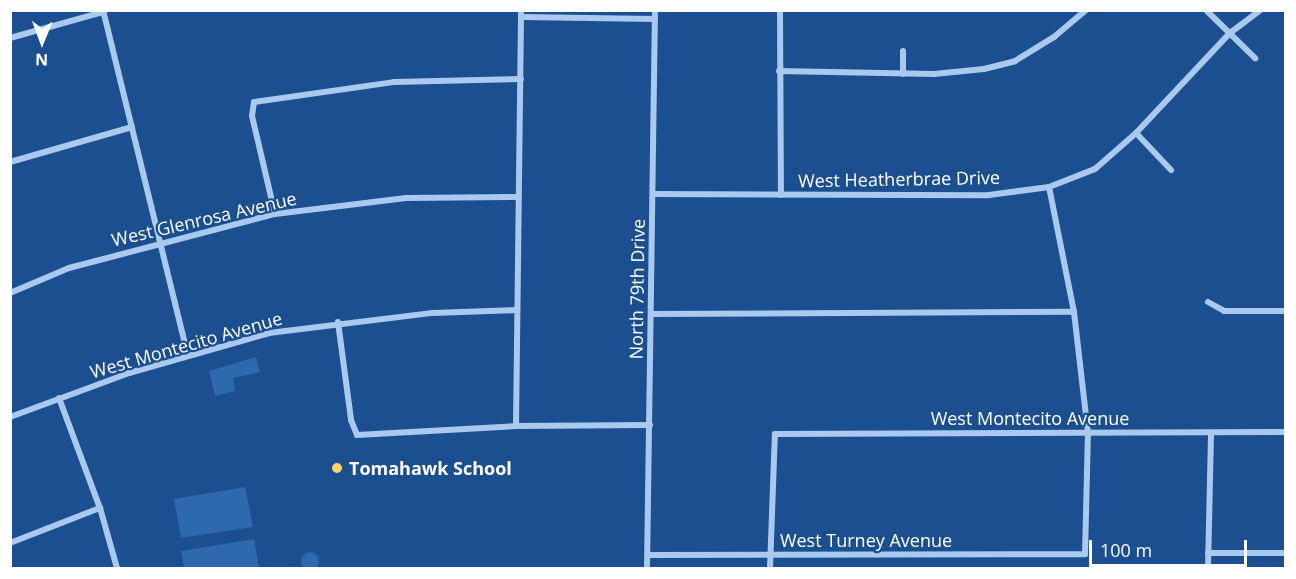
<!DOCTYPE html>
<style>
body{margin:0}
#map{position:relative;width:1296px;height:579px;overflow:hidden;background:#1b4f8f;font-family:"Open Sans",sans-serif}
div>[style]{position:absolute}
.green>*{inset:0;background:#2e69ad}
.round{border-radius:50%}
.minor>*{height:6px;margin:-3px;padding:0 3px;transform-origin:3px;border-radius:3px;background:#a9c9ee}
.dots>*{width:16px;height:16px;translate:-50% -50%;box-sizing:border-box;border:3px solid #1b4f8f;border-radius:50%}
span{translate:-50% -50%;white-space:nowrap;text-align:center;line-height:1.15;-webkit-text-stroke:4.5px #1b4f8f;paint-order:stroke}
.street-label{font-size:18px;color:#fff}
.poi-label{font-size:18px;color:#fff;font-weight:700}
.left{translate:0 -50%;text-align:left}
.frame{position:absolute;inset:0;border:12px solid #fff;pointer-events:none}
.north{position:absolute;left:12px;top:12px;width:60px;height:60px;-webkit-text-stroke:4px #1b4f8f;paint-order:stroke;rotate:181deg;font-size:16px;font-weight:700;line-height:24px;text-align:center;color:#fff}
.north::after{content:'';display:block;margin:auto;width:21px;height:27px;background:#fff;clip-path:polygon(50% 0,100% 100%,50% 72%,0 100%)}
.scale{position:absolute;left:1089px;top:540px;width:158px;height:27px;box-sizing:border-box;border:3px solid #fff;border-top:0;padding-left:8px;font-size:18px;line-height:21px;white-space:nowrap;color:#fff;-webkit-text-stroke:4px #1b4f8f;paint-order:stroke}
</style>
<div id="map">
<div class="green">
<i style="clip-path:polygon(256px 357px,260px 372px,233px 378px,235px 391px,215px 396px,209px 371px)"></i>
<i style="clip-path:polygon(245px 487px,253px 527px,181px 538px,174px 499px)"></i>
<i style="clip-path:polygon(254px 539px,259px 568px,184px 568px,181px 551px)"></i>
<i class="round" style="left:301px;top:552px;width:18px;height:18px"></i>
</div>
<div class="minor">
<i style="left:103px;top:10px;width:356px;rotate:76.2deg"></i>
<i style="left:780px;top:10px;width:185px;rotate:89.7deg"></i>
<i style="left:1206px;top:10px;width:69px;rotate:44.4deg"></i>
<i style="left:521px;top:17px;width:134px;rotate:0.9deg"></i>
<i style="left:10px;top:38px;width:97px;rotate:-15.6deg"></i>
<i style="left:903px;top:51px;width:23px;rotate:90deg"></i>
<i style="left:779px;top:71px;width:155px;rotate:1.1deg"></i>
<i style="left:934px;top:74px;width:50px;rotate:-5.7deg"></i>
<i style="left:984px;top:69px;width:32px;rotate:-14deg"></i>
<i style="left:1015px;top:61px;width:46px;rotate:-31.6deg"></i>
<i style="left:1054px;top:37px;width:42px;rotate:-40.2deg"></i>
<i style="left:1136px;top:133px;width:51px;rotate:46.6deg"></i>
<i style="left:10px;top:162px;width:127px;rotate:-16deg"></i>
<i style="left:653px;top:194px;width:336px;rotate:0.2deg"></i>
<i style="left:989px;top:195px;width:61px;rotate:-7.6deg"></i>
<i style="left:1049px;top:187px;width:49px;rotate:-21.4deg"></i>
<i style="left:1095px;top:169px;width:55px;rotate:-41.3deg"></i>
<i style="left:1136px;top:133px;width:137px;rotate:-46.8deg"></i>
<i style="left:1230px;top:33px;width:38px;rotate:-37deg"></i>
<i style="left:275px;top:214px;width:101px;rotate:-103.2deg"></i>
<i style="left:252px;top:116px;width:14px;rotate:-82deg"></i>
<i style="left:254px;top:102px;width:141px;rotate:-8.1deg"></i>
<i style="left:394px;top:82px;width:127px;rotate:-1.4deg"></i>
<i style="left:10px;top:293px;width:64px;rotate:-23deg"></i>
<i style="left:69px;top:268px;width:213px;rotate:-14.7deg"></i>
<i style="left:275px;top:214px;width:132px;rotate:-7deg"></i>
<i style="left:406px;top:198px;width:112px;rotate:-0.5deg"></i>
<i style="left:1208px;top:302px;width:18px;rotate:29deg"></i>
<i style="left:1224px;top:311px;width:62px"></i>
<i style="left:651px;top:314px;width:423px;rotate:-0.3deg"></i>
<i style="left:338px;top:322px;width:99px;rotate:82.4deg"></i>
<i style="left:351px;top:420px;width:16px;rotate:68deg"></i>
<i style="left:357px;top:435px;width:159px;rotate:-3.2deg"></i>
<i style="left:516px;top:426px;width:134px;rotate:-0.4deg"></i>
<i style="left:59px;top:398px;width:117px;rotate:69.6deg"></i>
<i style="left:100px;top:508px;width:62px;rotate:74.2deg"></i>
<i style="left:10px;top:417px;width:127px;rotate:-20.3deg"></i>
<i style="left:129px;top:373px;width:146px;rotate:-15.9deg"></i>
<i style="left:269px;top:333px;width:165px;rotate:-7deg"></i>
<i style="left:433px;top:313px;width:84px;rotate:-2deg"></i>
<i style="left:516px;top:426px;width:416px;rotate:-89.3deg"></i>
<i style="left:10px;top:543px;width:97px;rotate:-21.3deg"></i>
<i style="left:1208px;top:553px;width:78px"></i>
<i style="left:648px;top:555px;width:437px;rotate:-0.1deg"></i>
<i style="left:1085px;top:554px;width:121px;rotate:-88.6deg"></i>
<i style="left:1088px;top:433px;width:122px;rotate:-96.6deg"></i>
<i style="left:1074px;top:312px;width:127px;rotate:-101.3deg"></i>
<i style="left:647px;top:568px;width:558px;rotate:-89.18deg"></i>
<i style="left:770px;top:568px;width:134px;rotate:-87.9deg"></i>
<i style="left:775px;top:434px;width:511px;rotate:-0.22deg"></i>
<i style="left:1208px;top:568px;width:135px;rotate:-88.7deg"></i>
</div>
<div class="dots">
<i style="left:337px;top:468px;background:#ffd166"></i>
</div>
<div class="street-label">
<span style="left:899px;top:179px;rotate:-1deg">West Heatherbrae Drive</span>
<span style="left:204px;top:219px;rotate:-13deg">West Glenrosa Avenue</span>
<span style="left:637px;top:289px;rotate:-89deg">North 79th Drive</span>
<span style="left:186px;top:345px;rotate:-16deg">West Montecito Avenue</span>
<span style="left:1030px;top:418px">West Montecito Avenue</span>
<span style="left:866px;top:540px">West Turney Avenue</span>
</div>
<div class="poi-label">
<span class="left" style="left:349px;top:468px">Tomahawk School</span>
</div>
<div class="frame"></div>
<div class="north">N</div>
<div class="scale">100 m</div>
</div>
